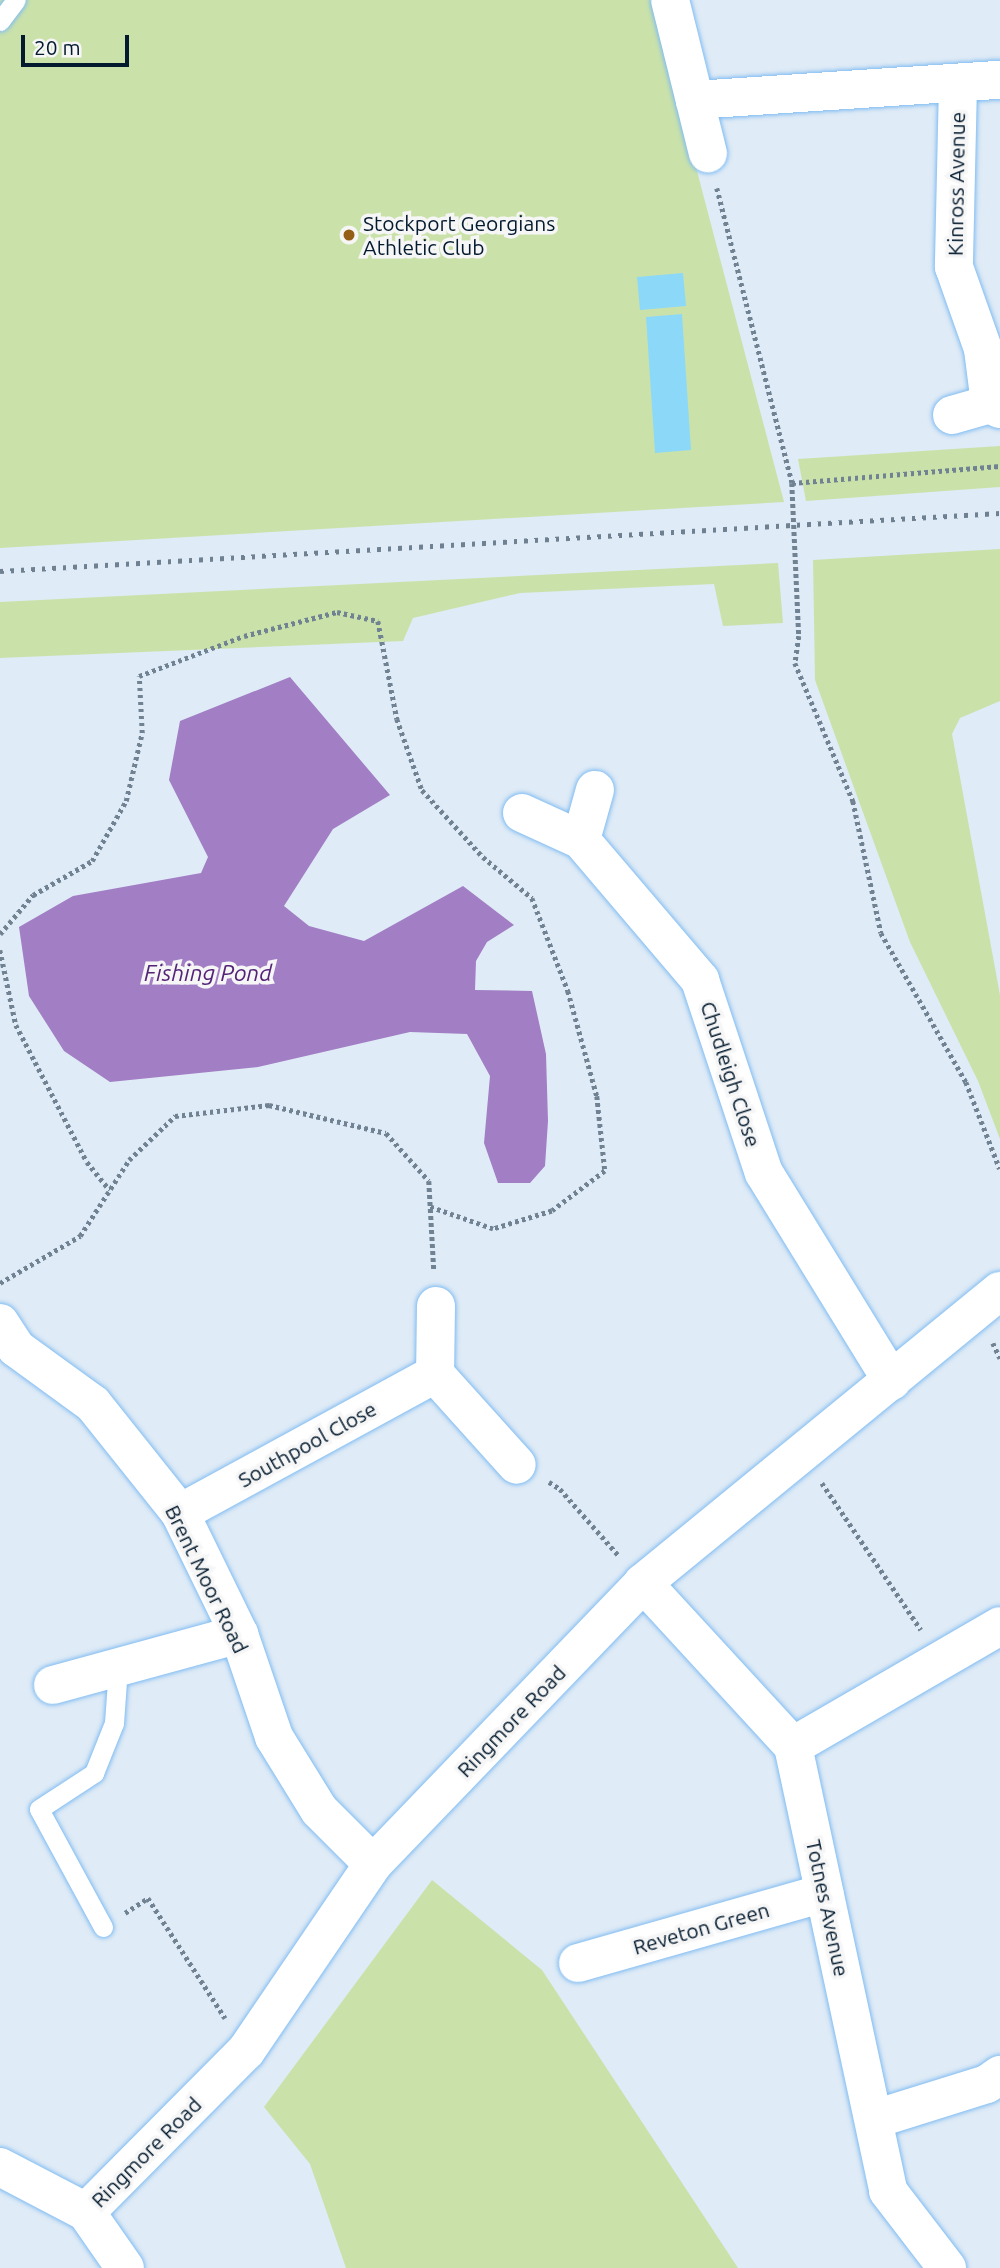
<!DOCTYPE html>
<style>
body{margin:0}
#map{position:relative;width:1000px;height:2268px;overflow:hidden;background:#dfebf6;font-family:Ubuntu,sans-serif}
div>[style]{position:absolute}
.green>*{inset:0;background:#cae2aa}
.water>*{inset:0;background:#a27ec5}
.building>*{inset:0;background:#8cd8f9}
.path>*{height:4.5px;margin-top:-2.25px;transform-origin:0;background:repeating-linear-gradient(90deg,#718392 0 3.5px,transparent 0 7px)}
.roads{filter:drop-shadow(0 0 2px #81bcf2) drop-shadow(0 0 2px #81bcf2)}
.lane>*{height:19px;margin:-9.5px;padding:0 9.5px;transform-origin:9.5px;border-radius:9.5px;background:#fff}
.street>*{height:38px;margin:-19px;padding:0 19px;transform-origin:19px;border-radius:19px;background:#fff}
.rail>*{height:5px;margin-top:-2.5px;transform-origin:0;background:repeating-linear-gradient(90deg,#6f8190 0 3.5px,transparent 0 10.5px)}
.path-bridge>*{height:4.5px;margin-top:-2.25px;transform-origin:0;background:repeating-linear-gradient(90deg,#718392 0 3.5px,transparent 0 7px)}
.dots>*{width:19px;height:19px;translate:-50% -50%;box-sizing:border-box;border:4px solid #f6f6f6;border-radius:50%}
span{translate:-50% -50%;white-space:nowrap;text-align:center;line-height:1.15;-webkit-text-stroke:7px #f6f6f6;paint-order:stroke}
.street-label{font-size:21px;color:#041b2f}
.poi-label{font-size:21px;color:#041b2f}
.left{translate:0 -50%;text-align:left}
.water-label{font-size:23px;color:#542378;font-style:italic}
.scale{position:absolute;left:21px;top:35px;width:108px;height:32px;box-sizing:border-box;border:4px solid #041b2f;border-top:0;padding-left:9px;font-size:21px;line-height:24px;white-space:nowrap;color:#041b2f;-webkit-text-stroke:5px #f6f6f6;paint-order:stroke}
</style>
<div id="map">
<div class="green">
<i style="clip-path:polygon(0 0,652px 0,784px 502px,0 548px)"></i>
<i style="clip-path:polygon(1000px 446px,1000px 487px,806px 501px,798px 459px)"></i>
<i style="clip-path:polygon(1000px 549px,1000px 701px,960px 718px,952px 734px,1000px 995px,1000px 1139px,978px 1081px,910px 942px,815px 680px,813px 560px)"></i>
<i style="clip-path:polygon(778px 563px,783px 623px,723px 626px,714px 584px,520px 593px,413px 618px,403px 641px,0 658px,0 602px)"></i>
<i style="clip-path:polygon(432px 1880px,542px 1970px,738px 2268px,346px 2268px,310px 2164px,264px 2107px)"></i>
</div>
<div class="water">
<i style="clip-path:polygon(290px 677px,390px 795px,333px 829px,284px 906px,309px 926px,364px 941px,463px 886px,514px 925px,487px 942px,476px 961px,475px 990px,532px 991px,546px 1054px,548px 1121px,545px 1166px,530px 1183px,498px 1183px,484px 1143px,490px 1076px,467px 1034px,410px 1032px,258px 1067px,110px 1082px,64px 1051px,29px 996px,19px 927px,73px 896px,201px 873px,208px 857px,169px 780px,180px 721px)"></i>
</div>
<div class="building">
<i style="clip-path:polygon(683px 273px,686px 306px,640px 310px,637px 277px)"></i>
<i style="clip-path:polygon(682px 314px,691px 450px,655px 453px,646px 317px)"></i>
</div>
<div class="path">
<i style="left:717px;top:188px;width:304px;rotate:75.7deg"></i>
<i style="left:792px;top:483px;width:209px;rotate:-4.7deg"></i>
<i style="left:799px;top:636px;width:27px;rotate:98deg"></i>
<i style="left:795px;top:663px;width:150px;rotate:67.2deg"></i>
<i style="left:853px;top:801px;width:135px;rotate:78deg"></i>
<i style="left:881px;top:933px;width:172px;rotate:60.3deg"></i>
<i style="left:966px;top:1082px;width:93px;rotate:68.7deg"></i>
<i style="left:0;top:934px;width:51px;rotate:-49.8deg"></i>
<i style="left:33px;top:895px;width:68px;rotate:-30deg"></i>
<i style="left:92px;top:861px;width:69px;rotate:-60.5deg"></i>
<i style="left:126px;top:801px;width:70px;rotate:-76.8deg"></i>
<i style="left:142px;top:733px;width:57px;rotate:-93deg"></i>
<i style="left:139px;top:676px;width:112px;rotate:-20.9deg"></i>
<i style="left:244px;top:636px;width:96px;rotate:-14.5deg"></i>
<i style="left:337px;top:612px;width:42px;rotate:12.4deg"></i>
<i style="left:378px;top:621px;width:100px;rotate:79deg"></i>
<i style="left:397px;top:719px;width:75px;rotate:70.6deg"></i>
<i style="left:422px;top:790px;width:91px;rotate:47.7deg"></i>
<i style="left:483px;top:857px;width:64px;rotate:39.9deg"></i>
<i style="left:532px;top:898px;width:100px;rotate:68.8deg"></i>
<i style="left:568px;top:991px;width:109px;rotate:74.6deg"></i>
<i style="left:597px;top:1096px;width:75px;rotate:83.9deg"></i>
<i style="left:605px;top:1171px;width:66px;rotate:143deg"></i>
<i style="left:552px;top:1211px;width:62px;rotate:163deg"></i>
<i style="left:493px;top:1229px;width:67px;rotate:-160.8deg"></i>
<i style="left:0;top:950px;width:77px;rotate:78deg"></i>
<i style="left:16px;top:1025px;width:154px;rotate:62.6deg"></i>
<i style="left:87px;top:1162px;width:36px;rotate:51deg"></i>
<i style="left:0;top:1283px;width:93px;rotate:-30.4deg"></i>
<i style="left:80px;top:1236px;width:90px;rotate:-57.2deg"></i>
<i style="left:129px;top:1160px;width:64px;rotate:-43.7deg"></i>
<i style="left:175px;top:1116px;width:95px;rotate:-6.7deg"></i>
<i style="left:269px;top:1105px;width:120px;rotate:13.5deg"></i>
<i style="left:386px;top:1133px;width:64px;rotate:48.1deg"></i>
<i style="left:429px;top:1181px;width:89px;rotate:86.8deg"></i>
<i style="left:993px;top:1343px;width:17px;rotate:65deg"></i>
<i style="left:549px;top:1482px;width:13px;rotate:32deg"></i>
<i style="left:560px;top:1489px;width:89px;rotate:48.6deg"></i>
<i style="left:822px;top:1483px;width:177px;rotate:56deg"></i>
<i style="left:125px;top:1913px;width:27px;rotate:-33deg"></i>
<i style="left:148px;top:1898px;width:143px;rotate:57.3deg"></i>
</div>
<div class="roads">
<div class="lane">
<i style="left:0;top:21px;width:26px;rotate:-53deg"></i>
<i style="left:103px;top:1927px;width:134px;rotate:-118.5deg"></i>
<i style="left:39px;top:1809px;width:66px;rotate:-33.2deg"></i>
<i style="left:94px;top:1773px;width:54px;rotate:-68.2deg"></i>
<i style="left:114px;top:1723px;width:56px;rotate:-85.9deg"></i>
</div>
<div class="street">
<i style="left:670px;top:0;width:158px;rotate:76.1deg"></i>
<i style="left:958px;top:84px;width:183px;rotate:91.3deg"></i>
<i style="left:954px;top:267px;width:87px;rotate:70.5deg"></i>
<i style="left:983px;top:349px;width:55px;rotate:82.7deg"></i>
<i style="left:695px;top:100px;width:306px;rotate:-3.8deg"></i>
<i style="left:952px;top:415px;width:40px;rotate:-16deg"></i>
<i style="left:990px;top:404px;width:11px;rotate:27deg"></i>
<i style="left:522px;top:813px;width:65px;rotate:24.6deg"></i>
<i style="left:581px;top:840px;width:184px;rotate:49.6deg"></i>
<i style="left:700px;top:980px;width:203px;rotate:71.7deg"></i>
<i style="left:764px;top:1173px;width:244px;rotate:58.4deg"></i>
<i style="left:581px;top:840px;width:52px;rotate:-74.4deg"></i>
<i style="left:436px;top:1306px;width:68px;rotate:90.8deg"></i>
<i style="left:435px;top:1374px;width:122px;rotate:48deg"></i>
<i style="left:0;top:1323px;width:30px;rotate:57deg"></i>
<i style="left:16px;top:1348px;width:95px;rotate:36deg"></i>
<i style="left:93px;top:1404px;width:139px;rotate:51.4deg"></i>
<i style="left:180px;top:1513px;width:135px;rotate:64deg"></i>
<i style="left:239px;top:1634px;width:109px;rotate:71.2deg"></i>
<i style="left:274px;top:1737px;width:86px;rotate:58.3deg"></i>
<i style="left:319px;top:1810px;width:76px;rotate:45deg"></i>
<i style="left:180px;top:1513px;width:290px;rotate:-28.6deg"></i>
<i style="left:643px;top:1583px;width:222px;rotate:47.4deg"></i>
<i style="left:793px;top:1746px;width:455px;rotate:77.9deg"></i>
<i style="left:888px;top:2191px;width:97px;rotate:52.5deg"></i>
<i style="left:53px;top:1685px;width:193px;rotate:-15.3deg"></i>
<i style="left:793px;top:1746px;width:239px;rotate:-30.1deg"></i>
<i style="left:578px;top:1963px;width:256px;rotate:-15.9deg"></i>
<i style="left:875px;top:2119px;width:117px;rotate:-17.4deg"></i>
<i style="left:987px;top:2084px;width:16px;rotate:-35deg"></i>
<i style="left:0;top:2167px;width:97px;rotate:27.6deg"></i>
<i style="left:86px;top:2212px;width:68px;rotate:55.1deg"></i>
<i style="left:86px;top:2212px;width:227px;rotate:-45.2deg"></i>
<i style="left:246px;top:2051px;width:226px;rotate:-55.8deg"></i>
<i style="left:373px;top:1864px;width:390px;rotate:-46.1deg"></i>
<i style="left:643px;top:1583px;width:461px;rotate:-39.3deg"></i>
</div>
</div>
<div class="rail">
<i style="left:0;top:571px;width:1002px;rotate:-3.32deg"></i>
</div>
<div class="path-bridge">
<i style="left:792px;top:483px;width:153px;rotate:87.4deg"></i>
</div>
<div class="dots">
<i style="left:349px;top:235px;background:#955e17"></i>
</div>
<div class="street-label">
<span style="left:956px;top:184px;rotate:-89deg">Kinross Avenue</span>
<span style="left:731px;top:1074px;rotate:72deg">Chudleigh Close</span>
<span style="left:307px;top:1444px;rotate:-29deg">Southpool Close</span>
<span style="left:207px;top:1579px;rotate:64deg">Brent Moor Road</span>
<span style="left:511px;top:1721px;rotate:-46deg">Ringmore Road</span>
<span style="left:828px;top:1908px;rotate:78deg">Totnes Avenue</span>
<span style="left:701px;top:1928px;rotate:-16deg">Reveton Green</span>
<span style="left:146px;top:2152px;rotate:-45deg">Ringmore Road</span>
</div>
<div class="poi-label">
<span class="left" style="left:363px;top:235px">Stockport Georgians<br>Athletic Club</span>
</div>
<div class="water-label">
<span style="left:208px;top:973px">Fishing Pond</span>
</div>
<div class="scale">20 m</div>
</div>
